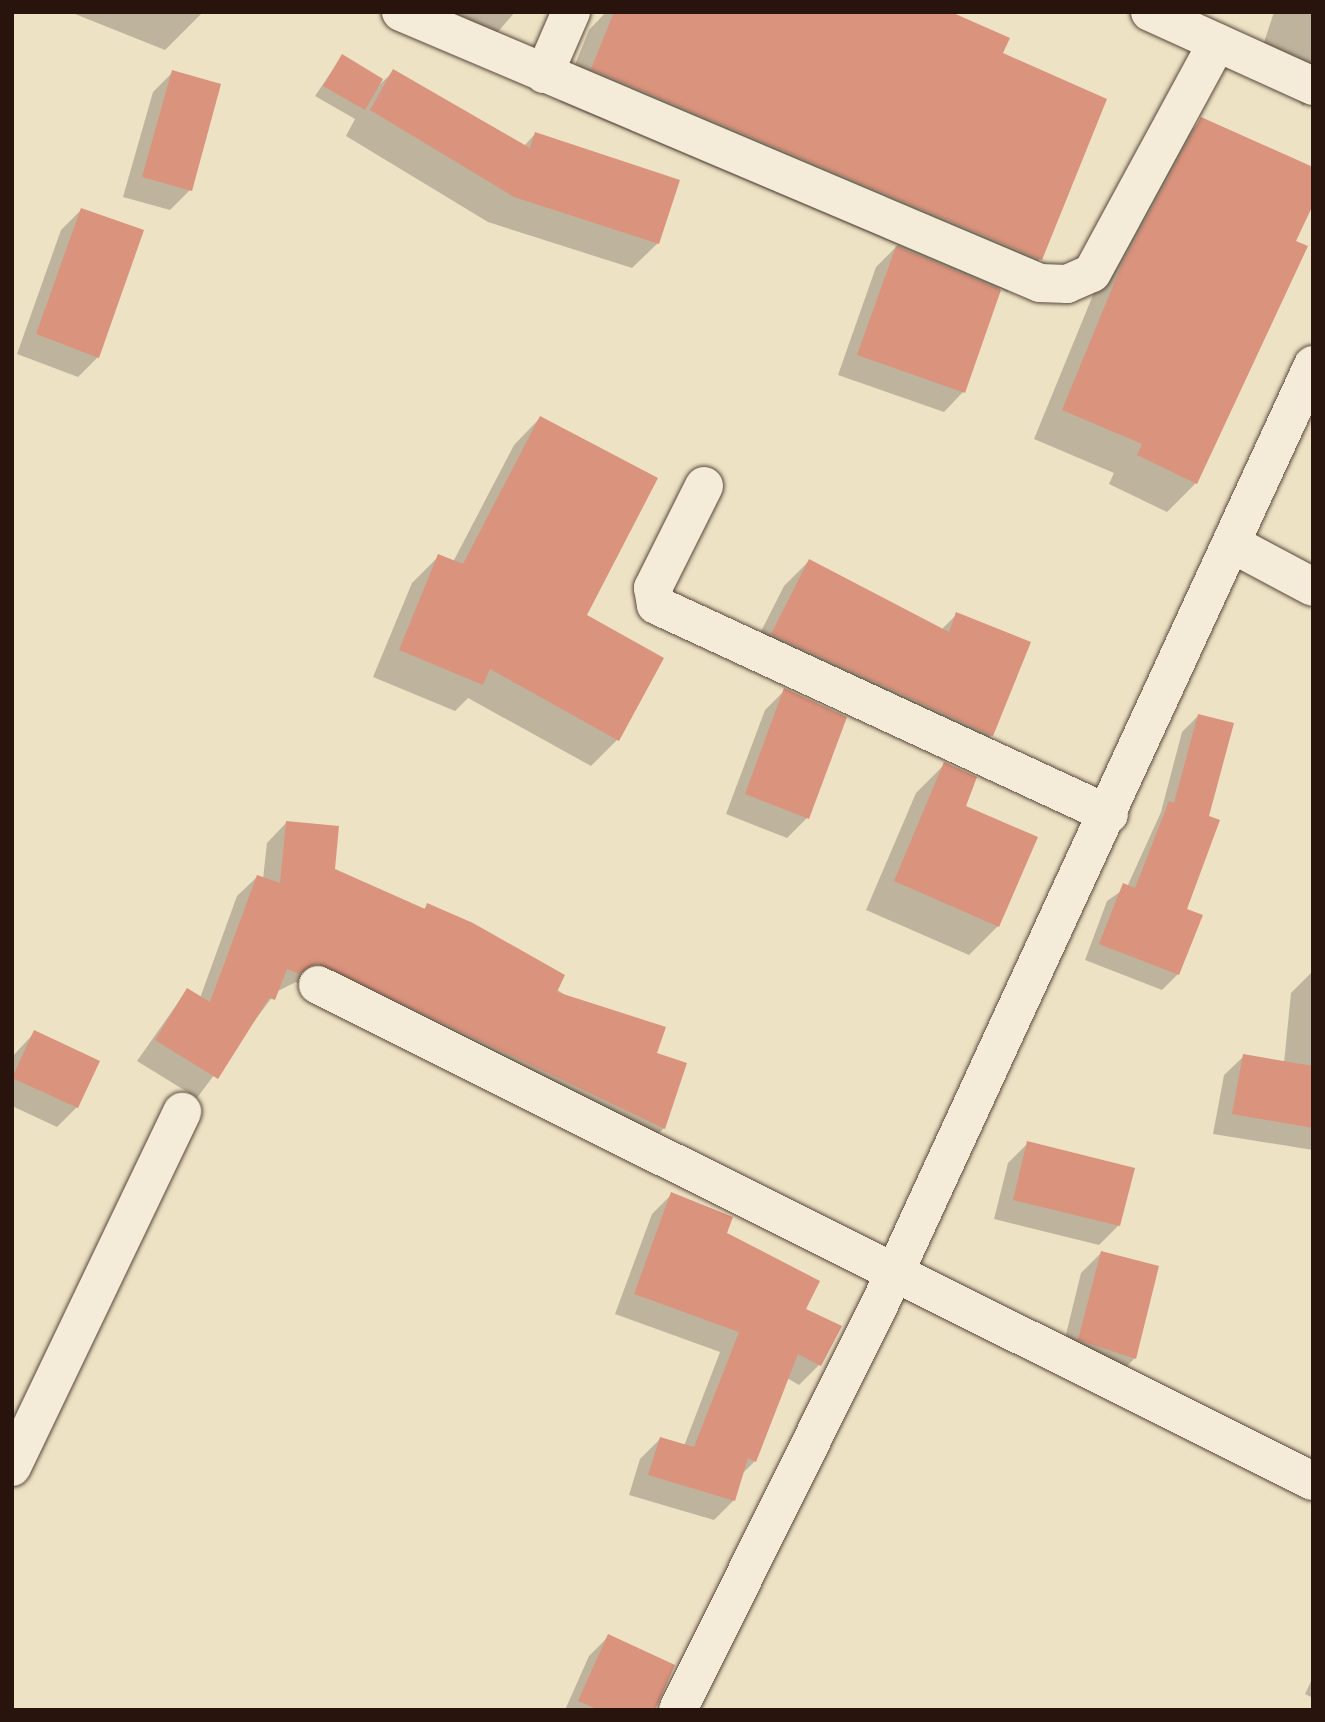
<!DOCTYPE html>
<style>
body{margin:0}
#map{position:relative;width:1325px;height:1722px;overflow:hidden;background:#eee2c5;font-family:"Libre Bodoni",serif}
div>[style]{position:absolute}
.shadow>*{inset:0;background:#0003}
.building>*{inset:0;background:#da937c}
.roads{filter:drop-shadow(0 0 2px #5a483a) drop-shadow(0 0 2px #5a483a)}
.minor>*{height:38px;margin:-19px;padding:0 19px;transform-origin:19px;border-radius:19px;background:#f4ecd9}
span{translate:-50% -50%;white-space:nowrap;text-align:center;line-height:1.15;-webkit-text-stroke:5px #f4ecd9;paint-order:stroke}
.frame{position:absolute;inset:0;border:14px solid #28140c;pointer-events:none}
</style>
<div id="map">
<div class="shadow">
<i style="clip-path:polygon(70px 12px,203px 12px,165px 50px)"></i>
<i style="clip-path:polygon(407px 12px,515px 12px,479px 54px)"></i>
<i style="clip-path:polygon(606px 12px,932px 12px,908px 61px,1040px 259px,1007px 292px,1000px 288px,963px 392px,944px 412px,838px 375px,876px 267px,898px 245px,560px 102px,589px 30px)"></i>
<i style="clip-path:polygon(1274px 12px,1313px 12px,1313px 97px,1303px 106px,1293px 95px,1253px 76px)"></i>
<i style="clip-path:polygon(342px 56px,378px 86px,394px 71px,524px 146px,535px 134px,658px 243px,632px 268px,488px 222px,346px 136px,355px 119px,315px 96px)"></i>
<i style="clip-path:polygon(173px 72px,190px 190px,170px 210px,123px 197px,153px 92px)"></i>
<i style="clip-path:polygon(1202px 120px,1294px 242px,1196px 483px,1167px 512px,1109px 484px,1114px 473px,1034px 439px,1093px 295px,1173px 148px)"></i>
<i style="clip-path:polygon(81px 210px,98px 357px,78px 377px,17px 354px,61px 230px)"></i>
<i style="clip-path:polygon(540px 418px,617px 740px,591px 766px,468px 698px,455px 711px,373px 677px,412px 583px,439px 556px,453px 562px,514px 445px)"></i>
<i style="clip-path:polygon(809px 561px,941px 630px,957px 614px,1029px 643px,992px 735px,967px 760px,747px 659px,784px 586px)"></i>
<i style="clip-path:polygon(785px 690px,807px 818px,787px 838px,726px 814px,765px 710px)"></i>
<i style="clip-path:polygon(1198px 716px,1178px 974px,1162px 990px,1085px 960px,1107px 901px,1127px 887px,1161px 812px,1182px 732px)"></i>
<i style="clip-path:polygon(945px 764px,998px 926px,969px 955px,866px 910px,916px 793px)"></i>
<i style="clip-path:polygon(286px 823px,333px 870px,423px 910px,428px 905px,655px 1054px,664px 1128px,644px 1148px,296px 982px,276px 992px,197px 1098px,137px 1061px,187px 990px,200px 998px,237px 896px,257px 877px,263px 879px,267px 843px)"></i>
<i style="clip-path:polygon(1311px 973px,1313px 1150px,1213px 1134px,1224px 1075px,1244px 1056px,1284px 1063px,1291px 993px)"></i>
<i style="clip-path:polygon(35px 1032px,77px 1107px,57px 1127px,12px 1106px,12px 1057px)"></i>
<i style="clip-path:polygon(1028px 1143px,1119px 1225px,1099px 1245px,994px 1219px,1008px 1163px)"></i>
<i style="clip-path:polygon(672px 1194px,725px 1234px,804px 1309px,819px 1365px,799px 1385px,787px 1378px,755px 1461px,742px 1474px,734px 1500px,714px 1520px,629px 1495px,640px 1459px,660px 1439px,684px 1446px,720px 1352px,615px 1314px,652px 1214px)"></i>
<i style="clip-path:polygon(1101px 1253px,1157px 1267px,1134px 1359px,1115px 1378px,1060px 1359px,1081px 1273px)"></i>
<i style="clip-path:polygon(609px 1636px,653px 1710px,565px 1710px,589px 1656px)"></i>
<i style="clip-path:polygon(1313px 1677px,1313px 1698px,1305px 1694px)"></i>
</div>
<div class="building">
<i style="clip-path:polygon(614px 12px,951px 12px,1010px 38px,1003px 53px,1107px 99px,1042px 260px,591px 69px)"></i>
<i style="clip-path:polygon(342px 54px,383px 79px,365px 110px,323px 86px)"></i>
<i style="clip-path:polygon(393px 69px,530px 148px,535px 132px,680px 180px,659px 244px,514px 197px,370px 110px)"></i>
<i style="clip-path:polygon(172px 70px,221px 84px,192px 191px,142px 177px)"></i>
<i style="clip-path:polygon(1201px 117px,1313px 167px,1313px 205px,1296px 241px,1308px 246px,1197px 484px,1137px 455px,1142px 444px,1062px 410px,1122px 264px)"></i>
<i style="clip-path:polygon(81px 208px,144px 230px,99px 358px,36px 334px)"></i>
<i style="clip-path:polygon(896px 246px,1001px 290px,965px 393px,857px 355px)"></i>
<i style="clip-path:polygon(540px 416px,658px 478px,587px 615px,664px 658px,619px 741px,490px 669px,483px 685px,399px 650px,438px 554px,463px 564px)"></i>
<i style="clip-path:polygon(809px 559px,949px 632px,956px 612px,1031px 642px,993px 736px,771px 634px)"></i>
<i style="clip-path:polygon(784px 688px,847px 717px,809px 819px,745px 794px)"></i>
<i style="clip-path:polygon(1198px 714px,1234px 723px,1209px 816px,1220px 820px,1187px 909px,1203px 915px,1179px 975px,1099px 944px,1123px 883px,1135px 888px,1169px 801px,1174px 803px)"></i>
<i style="clip-path:polygon(944px 762px,977px 777px,966px 806px,1038px 837px,999px 927px,894px 881px)"></i>
<i style="clip-path:polygon(286px 821px,339px 826px,335px 869px,425px 909px,427px 903px,473px 923px,565px 975px,557px 992px,666px 1027px,657px 1053px,687px 1063px,665px 1129px,317px 963px,299px 974px,287px 969px,275px 1000px,269px 998px,218px 1079px,155px 1040px,187px 988px,210px 1002px,257px 875px,280px 883px)"></i>
<i style="clip-path:polygon(34px 1030px,100px 1061px,78px 1108px,12px 1078px)"></i>
<i style="clip-path:polygon(1243px 1054px,1313px 1066px,1313px 1128px,1232px 1114px)"></i>
<i style="clip-path:polygon(1027px 1141px,1135px 1168px,1120px 1226px,1013px 1200px)"></i>
<i style="clip-path:polygon(671px 1192px,733px 1217px,727px 1233px,820px 1281px,806px 1309px,842px 1326px,821px 1366px,798px 1354px,756px 1462px,748px 1458px,735px 1501px,648px 1475px,660px 1437px,694px 1447px,739px 1332px,634px 1294px)"></i>
<i style="clip-path:polygon(1101px 1251px,1159px 1266px,1136px 1359px,1078px 1340px)"></i>
<i style="clip-path:polygon(608px 1634px,675px 1665px,655px 1710px,599px 1710px,578px 1701px)"></i>
</div>
<div class="roads">
<div class="minor">
<i style="left:401px;top:12px;width:694px;rotate:22.98deg"></i>
<i style="left:1040px;top:283px;width:27px;rotate:2deg"></i>
<i style="left:1067px;top:284px;width:27px;rotate:-24deg"></i>
<i style="left:1092px;top:273px;width:262px;rotate:-61.5deg"></i>
<i style="left:1150px;top:12px;width:179px;rotate:24.4deg"></i>
<i style="left:544px;top:74px;width:68px;rotate:-66.5deg"></i>
<i style="left:704px;top:486px;width:114px;rotate:116.6deg"></i>
<i style="left:653px;top:588px;width:17px;rotate:80deg"></i>
<i style="left:656px;top:605px;width:499px;rotate:24.8deg"></i>
<i style="left:1234px;top:545px;width:89px;rotate:28deg"></i>
<i style="left:318px;top:985px;width:1112px;rotate:26.5deg"></i>
<i style="left:12px;top:1467px;width:394px;rotate:-64.4deg"></i>
<i style="left:678px;top:1710px;width:487px;rotate:-63.6deg"></i>
<i style="left:894px;top:1274px;width:1001px;rotate:-65.25deg"></i>
</div>
</div>
<div class="frame"></div>
</div>
